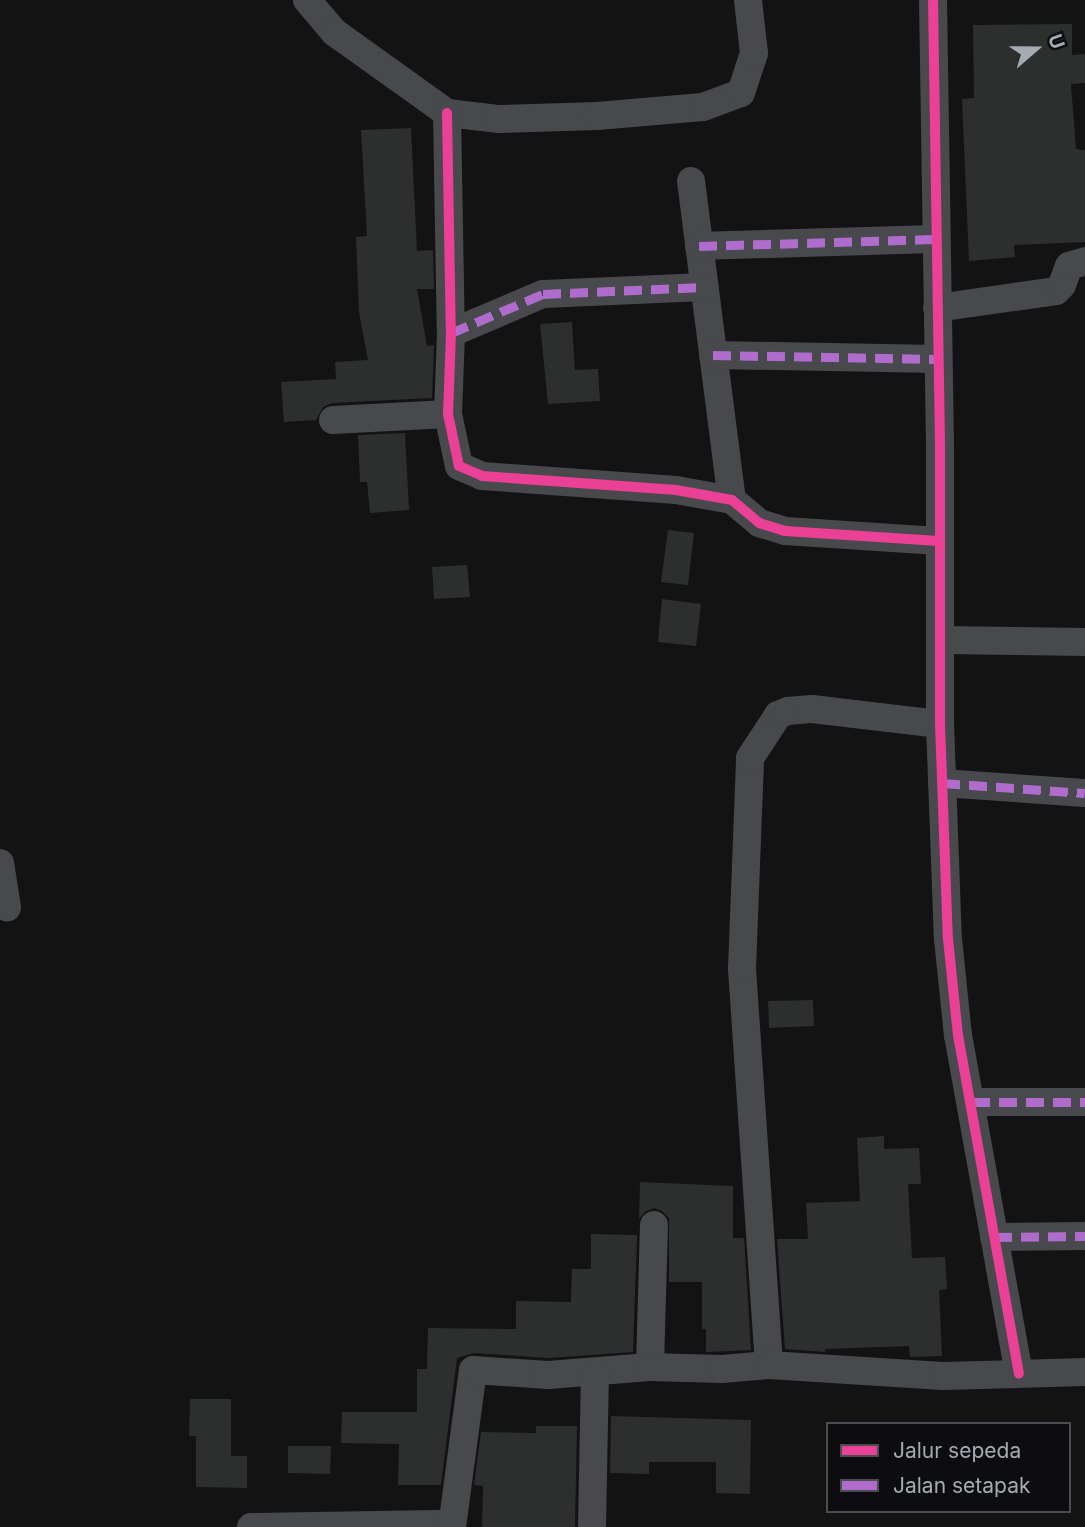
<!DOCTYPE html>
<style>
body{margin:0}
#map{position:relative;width:1085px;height:1527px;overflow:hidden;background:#131313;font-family:Inter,sans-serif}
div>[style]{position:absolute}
.building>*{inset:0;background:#2d2e2e}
.minor>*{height:28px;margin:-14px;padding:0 14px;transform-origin:14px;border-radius:14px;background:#47494c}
.quiet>*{height:9px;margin-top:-4.5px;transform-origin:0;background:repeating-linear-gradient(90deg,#b06ccc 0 18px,transparent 0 27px)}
.cycleway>*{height:10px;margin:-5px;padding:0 5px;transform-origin:5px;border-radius:5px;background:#ea4096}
span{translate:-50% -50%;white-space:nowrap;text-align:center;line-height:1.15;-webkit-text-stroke:5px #0d0d0f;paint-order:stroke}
.legend{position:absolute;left:826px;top:1422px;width:245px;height:91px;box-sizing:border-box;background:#0d0d0f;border:2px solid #494c51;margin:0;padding:9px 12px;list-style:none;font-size:21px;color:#a4abb3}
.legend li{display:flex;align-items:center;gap:14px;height:35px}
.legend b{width:35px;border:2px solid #494c51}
.north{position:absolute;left:1001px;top:14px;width:70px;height:70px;-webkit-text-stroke:5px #0d0d0f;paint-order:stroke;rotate:70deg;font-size:19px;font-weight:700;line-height:28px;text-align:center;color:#a4abb3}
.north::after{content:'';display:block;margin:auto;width:24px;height:32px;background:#a4abb3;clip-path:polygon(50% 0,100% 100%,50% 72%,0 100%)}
</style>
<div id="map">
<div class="building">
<i style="clip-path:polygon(1072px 24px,1072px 55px,1085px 54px,1085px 83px,1071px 84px,1076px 149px,1085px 150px,1085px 242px,1014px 245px,1015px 257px,969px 261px,962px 99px,974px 98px,973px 25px)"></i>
<i style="clip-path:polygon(411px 128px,417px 251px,433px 250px,434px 289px,417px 289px,427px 346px,434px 345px,432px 398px,332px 403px,323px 407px,316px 420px,284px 422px,281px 382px,336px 379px,335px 362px,368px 360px,359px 312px,356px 237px,367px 236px,361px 130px)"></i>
<i style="clip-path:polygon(572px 322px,575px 370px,598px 369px,600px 401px,548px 404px,540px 324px)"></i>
<i style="clip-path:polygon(405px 433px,409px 510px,370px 513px,367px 482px,360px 482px,358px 435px)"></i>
<i style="clip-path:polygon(668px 530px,694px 533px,688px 585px,661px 582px)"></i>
<i style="clip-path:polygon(467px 565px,470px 597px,434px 599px,432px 567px)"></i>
<i style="clip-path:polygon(662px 599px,701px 604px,696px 646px,658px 642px)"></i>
<i style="clip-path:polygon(813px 1000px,814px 1026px,769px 1028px,768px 1001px)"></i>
<i style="clip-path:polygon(884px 1136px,884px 1149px,919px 1148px,921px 1184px,908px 1184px,912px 1258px,945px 1257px,947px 1289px,939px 1290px,942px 1356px,910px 1357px,909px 1346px,825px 1349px,825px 1352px,785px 1349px,777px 1239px,808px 1239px,806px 1203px,860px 1201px,857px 1138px)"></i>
<i style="clip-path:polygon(640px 1182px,733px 1186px,733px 1238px,744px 1238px,751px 1350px,706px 1352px,706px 1329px,702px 1329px,702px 1282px,669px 1282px,669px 1218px,662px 1211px,654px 1208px,646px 1211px,639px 1219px)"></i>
<i style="clip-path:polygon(591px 1234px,637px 1235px,633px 1352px,548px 1358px,474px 1353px,457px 1358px,441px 1485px,398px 1485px,399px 1444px,341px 1443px,342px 1412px,417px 1412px,417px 1369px,427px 1369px,428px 1328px,516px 1329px,516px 1301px,571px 1302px,572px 1269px,591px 1269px)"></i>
<i style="clip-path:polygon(190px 1399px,231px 1399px,231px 1456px,247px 1456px,247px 1488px,196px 1487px,196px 1436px,189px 1436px)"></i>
<i style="clip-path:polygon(611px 1416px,751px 1420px,750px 1494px,716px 1493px,716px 1462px,649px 1462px,649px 1474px,610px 1473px)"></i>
<i style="clip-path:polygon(536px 1426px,577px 1426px,575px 1527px,482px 1527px,483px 1486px,474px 1485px,481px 1432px,536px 1433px)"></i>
<i style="clip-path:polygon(288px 1446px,331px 1446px,330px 1474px,288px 1473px)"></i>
</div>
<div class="minor">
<i style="left:307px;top:0;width:42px;rotate:49.8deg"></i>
<i style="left:334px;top:32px;width:139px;rotate:35.6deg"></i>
<i style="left:447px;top:113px;width:51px;rotate:6.7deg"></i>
<i style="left:498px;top:119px;width:99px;rotate:-1.7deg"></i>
<i style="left:597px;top:116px;width:106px;rotate:-4.9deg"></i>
<i style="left:703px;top:107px;width:40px;rotate:-20.2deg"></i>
<i style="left:741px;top:93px;width:42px;rotate:-72deg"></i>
<i style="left:754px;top:53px;width:53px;rotate:-96.5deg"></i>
<i style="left:933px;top:0;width:450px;rotate:89.1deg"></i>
<i style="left:940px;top:450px;width:274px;rotate:90deg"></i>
<i style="left:940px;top:724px;width:215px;rotate:87.9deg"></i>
<i style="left:948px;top:939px;width:97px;rotate:84.1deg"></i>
<i style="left:958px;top:1035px;width:344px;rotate:79.8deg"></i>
<i style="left:447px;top:113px;width:220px;rotate:89deg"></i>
<i style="left:451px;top:333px;width:81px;rotate:92.1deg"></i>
<i style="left:448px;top:414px;width:53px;rotate:78.1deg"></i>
<i style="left:459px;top:466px;width:25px;rotate:23deg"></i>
<i style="left:482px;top:476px;width:195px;rotate:4.1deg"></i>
<i style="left:676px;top:490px;width:57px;rotate:10.1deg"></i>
<i style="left:732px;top:500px;width:35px;rotate:40deg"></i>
<i style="left:759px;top:523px;width:27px;rotate:17deg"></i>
<i style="left:785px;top:531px;width:154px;rotate:3.7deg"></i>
<i style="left:691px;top:181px;width:322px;rotate:82.7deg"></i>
<i style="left:699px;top:246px;width:236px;rotate:-1.7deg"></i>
<i style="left:937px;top:308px;width:120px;rotate:-8.1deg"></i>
<i style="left:1056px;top:291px;width:8px;rotate:-45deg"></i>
<i style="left:1062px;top:285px;width:20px;rotate:-70deg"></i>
<i style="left:1069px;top:266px;width:17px;rotate:-17deg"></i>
<i style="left:451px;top:333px;width:100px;rotate:-23deg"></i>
<i style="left:543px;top:294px;width:161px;rotate:-2.5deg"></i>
<i style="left:713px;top:355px;width:225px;rotate:1deg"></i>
<i style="left:333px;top:420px;width:115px;rotate:-3deg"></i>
<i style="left:941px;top:640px;width:144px;rotate:0.8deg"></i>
<i style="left:942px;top:783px;width:143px;rotate:4deg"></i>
<i style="left:0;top:863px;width:45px;rotate:81deg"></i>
<i style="left:972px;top:1102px;width:113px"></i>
<i style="left:994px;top:1237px;width:91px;rotate:-0.6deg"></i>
<i style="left:769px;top:1365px;width:397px;rotate:-93.9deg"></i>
<i style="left:742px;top:969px;width:211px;rotate:-87.8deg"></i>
<i style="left:750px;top:758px;width:51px;rotate:-56.9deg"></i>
<i style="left:778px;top:715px;width:11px;rotate:-22deg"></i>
<i style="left:788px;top:711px;width:24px;rotate:-5deg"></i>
<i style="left:812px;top:709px;width:129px;rotate:6.7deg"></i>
<i style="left:650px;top:1367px;width:142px;rotate:-88.4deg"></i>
<i style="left:251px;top:1527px;width:201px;rotate:-0.9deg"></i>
<i style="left:452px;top:1527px;width:158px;rotate:-82.4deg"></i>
<i style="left:473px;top:1370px;width:75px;rotate:3.8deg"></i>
<i style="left:548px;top:1375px;width:102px;rotate:-4.5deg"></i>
<i style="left:650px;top:1367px;width:72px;rotate:1.6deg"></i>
<i style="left:722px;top:1369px;width:47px;rotate:-4.9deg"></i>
<i style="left:769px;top:1365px;width:174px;rotate:3.6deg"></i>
<i style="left:943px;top:1376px;width:142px;rotate:-1.6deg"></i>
<i style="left:592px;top:1527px;width:155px;rotate:-88.9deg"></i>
</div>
<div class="quiet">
<i style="left:699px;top:246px;width:236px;rotate:-1.7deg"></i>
<i style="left:451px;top:333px;width:100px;rotate:-23deg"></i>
<i style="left:543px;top:294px;width:161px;rotate:-2.5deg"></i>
<i style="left:713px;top:355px;width:225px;rotate:1deg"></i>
<i style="left:942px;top:783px;width:143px;rotate:4deg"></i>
<i style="left:972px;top:1102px;width:113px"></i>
<i style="left:994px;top:1237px;width:91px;rotate:-0.6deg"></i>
</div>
<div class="cycleway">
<i style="left:933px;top:0;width:450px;rotate:89.1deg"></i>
<i style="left:940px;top:450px;width:274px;rotate:90deg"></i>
<i style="left:940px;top:724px;width:215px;rotate:87.9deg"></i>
<i style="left:948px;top:939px;width:97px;rotate:84.1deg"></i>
<i style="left:958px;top:1035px;width:344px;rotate:79.8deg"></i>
<i style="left:447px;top:113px;width:220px;rotate:89deg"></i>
<i style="left:451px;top:333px;width:81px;rotate:92.1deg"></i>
<i style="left:448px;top:414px;width:53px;rotate:78.1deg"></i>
<i style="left:459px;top:466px;width:25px;rotate:23deg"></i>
<i style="left:482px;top:476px;width:195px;rotate:4.1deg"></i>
<i style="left:676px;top:490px;width:57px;rotate:10.1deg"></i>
<i style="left:732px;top:500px;width:35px;rotate:40deg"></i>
<i style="left:759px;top:523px;width:27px;rotate:17deg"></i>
<i style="left:785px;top:531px;width:154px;rotate:3.7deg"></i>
</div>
<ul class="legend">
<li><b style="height:9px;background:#ea4096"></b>Jalur sepeda</li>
<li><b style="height:9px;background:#b06ccc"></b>Jalan setapak</li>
</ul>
<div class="north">U</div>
</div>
